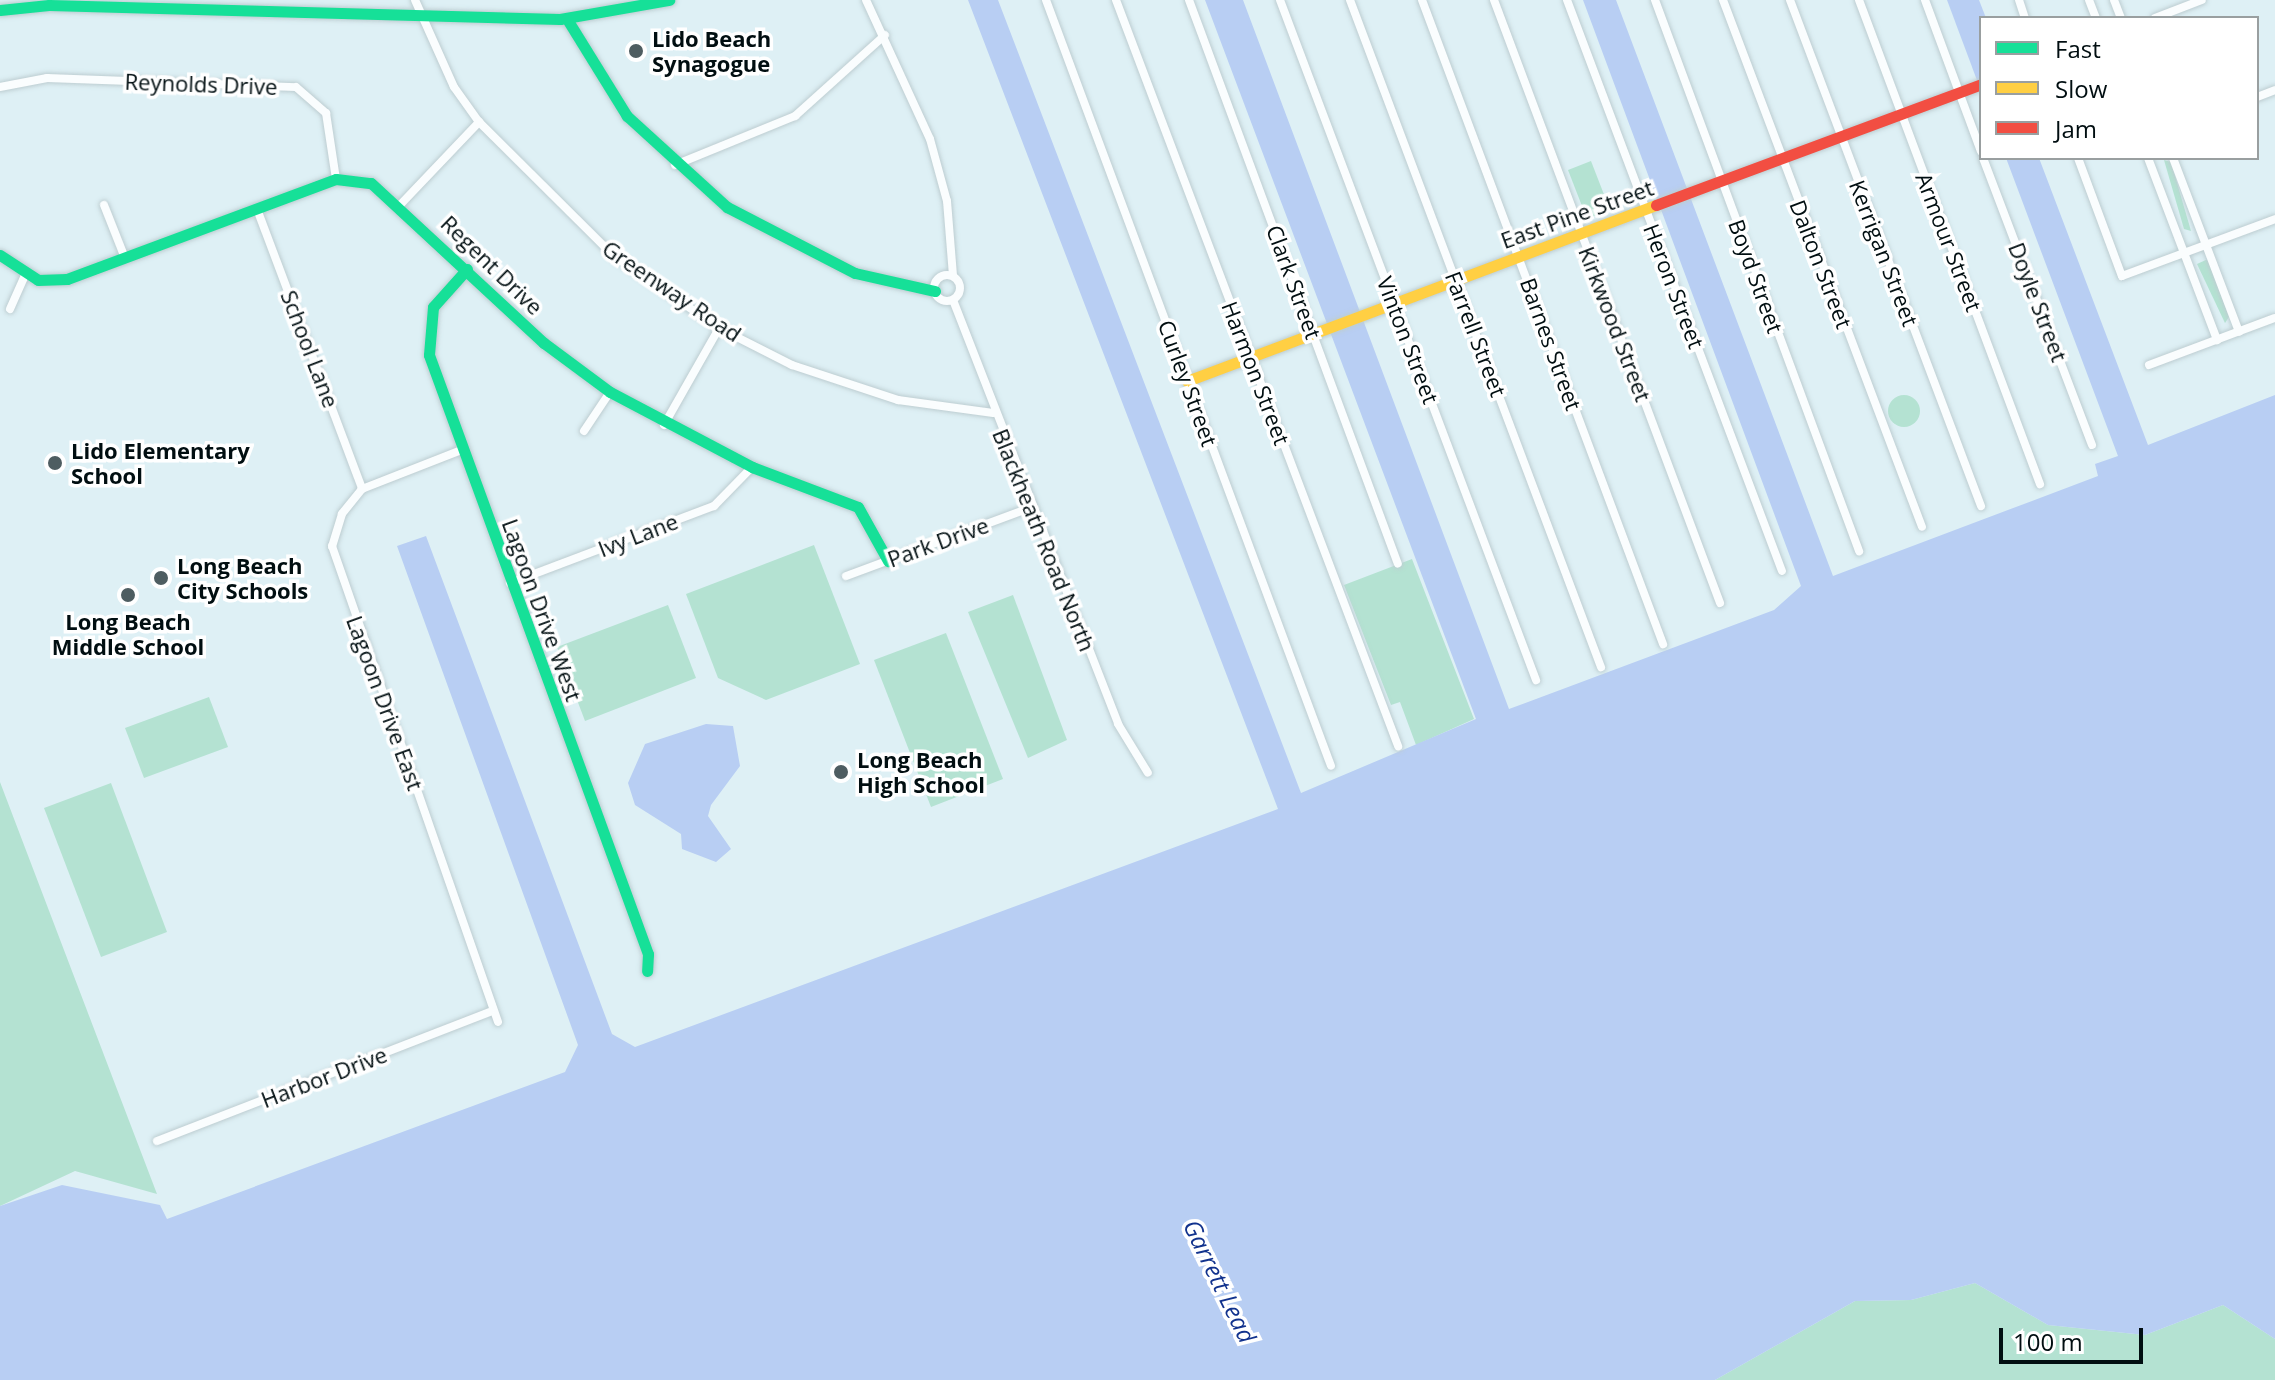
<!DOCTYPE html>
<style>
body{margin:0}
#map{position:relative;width:2275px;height:1380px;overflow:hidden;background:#def0f5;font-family:"Open Sans",sans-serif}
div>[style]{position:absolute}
.green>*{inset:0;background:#b4e2d2}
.round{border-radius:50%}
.water>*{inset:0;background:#b8cef3}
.roads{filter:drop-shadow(0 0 2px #bdcdd1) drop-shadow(0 0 2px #bdcdd1)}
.street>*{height:8px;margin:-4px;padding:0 4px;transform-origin:4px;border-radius:4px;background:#fafdfe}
.street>.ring{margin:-4px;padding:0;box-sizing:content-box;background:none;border:8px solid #fafdfe;border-radius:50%}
.fast>*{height:11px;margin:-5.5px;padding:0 5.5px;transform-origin:5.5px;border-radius:5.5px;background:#16e098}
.slow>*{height:11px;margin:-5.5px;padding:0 5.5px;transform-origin:5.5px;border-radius:5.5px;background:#ffcf43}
.jam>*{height:11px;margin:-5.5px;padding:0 5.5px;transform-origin:5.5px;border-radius:5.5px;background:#f24e42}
.dots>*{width:22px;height:22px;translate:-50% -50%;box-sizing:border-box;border:4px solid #fff;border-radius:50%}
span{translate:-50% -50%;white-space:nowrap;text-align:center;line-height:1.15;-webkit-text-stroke:7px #fff;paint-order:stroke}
.poi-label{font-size:22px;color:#010e11;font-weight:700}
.left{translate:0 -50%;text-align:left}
.street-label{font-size:22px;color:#010e11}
.water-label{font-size:24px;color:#11328d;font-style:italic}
.legend{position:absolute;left:1979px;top:16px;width:280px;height:144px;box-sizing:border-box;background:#fff;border:2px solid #999fa0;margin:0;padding:10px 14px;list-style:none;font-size:24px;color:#010e11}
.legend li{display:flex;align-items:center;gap:16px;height:40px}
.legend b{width:40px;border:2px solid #999fa0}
.scale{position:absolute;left:1999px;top:1328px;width:144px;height:36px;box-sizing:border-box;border:4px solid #010e11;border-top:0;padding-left:10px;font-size:24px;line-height:28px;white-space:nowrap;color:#010e11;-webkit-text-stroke:6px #fff;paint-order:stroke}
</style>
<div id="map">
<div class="green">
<i style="clip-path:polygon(2164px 160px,2171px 162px,2191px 231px,2184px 229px)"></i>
<i style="clip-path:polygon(1591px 161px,1610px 210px,1587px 219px,1568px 170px)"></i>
<i style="clip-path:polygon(2208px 259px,2229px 317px,2225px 323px,2197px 264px)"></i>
<i class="round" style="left:1888px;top:395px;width:32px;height:32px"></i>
<i style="clip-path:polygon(814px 545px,860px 664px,766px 700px,718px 678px,686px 594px)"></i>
<i style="clip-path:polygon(1412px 559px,1474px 719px,1416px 745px,1400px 702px,1391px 705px,1344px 585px)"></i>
<i style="clip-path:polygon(1013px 595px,1067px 740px,1028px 758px,968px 612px)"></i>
<i style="clip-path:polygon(668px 605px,696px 678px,585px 721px,557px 647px)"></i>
<i style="clip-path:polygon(946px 633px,1003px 779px,931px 807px,874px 660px)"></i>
<i style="clip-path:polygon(209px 697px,228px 747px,144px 778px,125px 728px)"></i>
<i style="clip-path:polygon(0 782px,115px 1084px,157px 1194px,75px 1171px,0 1206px)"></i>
<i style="clip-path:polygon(111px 783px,167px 932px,101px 957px,44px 808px)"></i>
<i style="clip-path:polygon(1975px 1283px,2048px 1325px,2145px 1335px,2223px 1305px,2275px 1339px,2275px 1380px,1715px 1380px,1855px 1301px,1911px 1300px)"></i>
</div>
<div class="water">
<i style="clip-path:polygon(968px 0,998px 0,1301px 793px,1476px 719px,1205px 0,1243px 0,1509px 709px,1774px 610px,1801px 586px,1583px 0,1616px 0,1833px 576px,2098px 476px,2095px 464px,2118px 456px,2006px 158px,2039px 158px,2148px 445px,2275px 395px,2275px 1339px,2223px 1305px,2145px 1335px,2048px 1325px,1975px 1283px,1911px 1300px,1855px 1301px,1715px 1380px,0 1380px,0 1206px,62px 1185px,160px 1205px,167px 1219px,565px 1072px,578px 1045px,397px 546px,426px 536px,612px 1034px,635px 1047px,1278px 809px)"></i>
<i style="clip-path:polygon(1947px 0,1979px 0,1986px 18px,1981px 91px)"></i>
<i style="clip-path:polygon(706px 724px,733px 726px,740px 766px,711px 805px,708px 816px,731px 849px,716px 862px,682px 849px,681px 834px,635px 805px,628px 783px,645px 744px)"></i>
</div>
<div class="roads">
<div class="street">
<i style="left:415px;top:0;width:95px;rotate:65.9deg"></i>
<i style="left:454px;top:87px;width:43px;rotate:54.5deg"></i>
<i style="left:479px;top:122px;width:189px;rotate:44.8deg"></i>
<i style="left:613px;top:255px;width:129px;rotate:34.6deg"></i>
<i style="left:719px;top:328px;width:82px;rotate:26.9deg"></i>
<i style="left:792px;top:365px;width:112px;rotate:18.3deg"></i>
<i style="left:898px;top:400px;width:96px;rotate:7.8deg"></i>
<i style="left:866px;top:0;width:153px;rotate:65.3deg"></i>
<i style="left:930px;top:139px;width:64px;rotate:74.7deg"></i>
<i style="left:947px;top:201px;width:75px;rotate:85.4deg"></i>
<i style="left:1046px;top:0;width:817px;rotate:69.59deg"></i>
<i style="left:1116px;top:0;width:798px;rotate:69.29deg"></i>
<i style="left:1189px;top:0;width:601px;rotate:69.67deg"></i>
<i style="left:1280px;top:0;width:727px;rotate:69.37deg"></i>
<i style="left:1350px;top:0;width:713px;rotate:69.38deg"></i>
<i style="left:1422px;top:0;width:688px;rotate:69.48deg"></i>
<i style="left:1494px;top:0;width:644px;rotate:69.45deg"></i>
<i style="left:1567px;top:0;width:610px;rotate:69.37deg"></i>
<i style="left:1655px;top:0;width:588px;rotate:69.68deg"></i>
<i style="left:1723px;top:0;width:563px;rotate:69.31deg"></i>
<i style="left:1790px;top:0;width:541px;rotate:69.32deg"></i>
<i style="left:1859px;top:0;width:517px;rotate:69.5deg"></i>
<i style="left:1925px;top:0;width:161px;rotate:69.7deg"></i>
<i style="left:2019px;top:0;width:19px;rotate:72deg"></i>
<i style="left:2089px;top:0;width:19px;rotate:69deg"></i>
<i style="left:2114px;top:0;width:19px;rotate:69deg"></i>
<i style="left:2155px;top:18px;width:50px;rotate:-21deg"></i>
<i style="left:0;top:87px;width:48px;rotate:-10.8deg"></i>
<i style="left:47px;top:78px;width:249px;rotate:2.1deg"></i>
<i style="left:296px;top:87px;width:40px;rotate:41deg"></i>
<i style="left:326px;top:113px;width:67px;rotate:81.4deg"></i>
<i style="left:2257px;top:97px;width:19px;rotate:-21deg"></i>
<i style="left:1983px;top:158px;width:307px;rotate:69.2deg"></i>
<i style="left:2078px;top:158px;width:126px;rotate:69.6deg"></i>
<i style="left:2122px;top:276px;width:163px;rotate:-20.4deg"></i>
<i style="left:2148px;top:158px;width:195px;rotate:69.2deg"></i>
<i style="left:2173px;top:158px;width:186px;rotate:69.2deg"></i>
<i style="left:675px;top:165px;width:130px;rotate:-22.2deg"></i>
<i style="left:795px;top:116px;width:121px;rotate:-42deg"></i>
<i style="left:104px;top:205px;width:57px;rotate:68.4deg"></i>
<i style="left:400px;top:205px;width:115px;rotate:-46.4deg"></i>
<i style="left:257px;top:209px;width:299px;rotate:69.4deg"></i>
<i class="ring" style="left:934px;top:275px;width:18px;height:18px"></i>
<i style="left:953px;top:300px;width:455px;rotate:68.7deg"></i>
<i style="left:1118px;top:724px;width:57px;rotate:58.5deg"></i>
<i style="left:10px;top:309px;width:37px;rotate:-66deg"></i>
<i style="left:2149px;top:365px;width:134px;rotate:-20.5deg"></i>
<i style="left:664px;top:425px;width:112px;rotate:-60.4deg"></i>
<i style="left:584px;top:431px;width:47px;rotate:-56.3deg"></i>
<i style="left:464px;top:449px;width:110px;rotate:158.6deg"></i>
<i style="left:362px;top:489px;width:32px;rotate:129deg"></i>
<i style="left:342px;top:514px;width:34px;rotate:107deg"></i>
<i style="left:332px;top:546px;width:504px;rotate:70.77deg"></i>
<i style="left:846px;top:576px;width:196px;rotate:-20.3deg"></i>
<i style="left:510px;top:583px;width:218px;rotate:-20.7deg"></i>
<i style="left:714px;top:506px;width:54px;rotate:-45.7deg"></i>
<i style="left:157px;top:1141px;width:357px;rotate:-21.2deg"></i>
</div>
<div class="fast">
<i style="left:0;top:10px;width:49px;rotate:-5.8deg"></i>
<i style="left:49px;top:5px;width:511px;rotate:1.57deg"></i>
<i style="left:560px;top:19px;width:111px;rotate:-9.9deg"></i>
<i style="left:567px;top:19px;width:114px;rotate:58.3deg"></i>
<i style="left:627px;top:116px;width:135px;rotate:42.3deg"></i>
<i style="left:727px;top:207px;width:144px;rotate:27.3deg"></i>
<i style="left:855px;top:273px;width:82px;rotate:12.7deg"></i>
<i style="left:0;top:255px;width:45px;rotate:33.3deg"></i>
<i style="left:38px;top:280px;width:29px;rotate:-2deg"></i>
<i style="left:67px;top:279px;width:287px;rotate:-20.4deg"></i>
<i style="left:336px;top:179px;width:35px;rotate:7deg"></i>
<i style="left:371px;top:183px;width:236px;rotate:42.8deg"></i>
<i style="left:544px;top:343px;width:82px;rotate:36.6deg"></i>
<i style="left:610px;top:392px;width:161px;rotate:27.8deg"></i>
<i style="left:752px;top:467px;width:113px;rotate:20.7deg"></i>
<i style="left:858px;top:507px;width:62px;rotate:60.9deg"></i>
<i style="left:467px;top:269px;width:51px;rotate:131.8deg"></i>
<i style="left:433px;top:307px;width:48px;rotate:94.8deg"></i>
<i style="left:429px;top:355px;width:638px;rotate:69.92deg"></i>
<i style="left:648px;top:954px;width:17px;rotate:93deg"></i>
</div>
<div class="slow">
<i style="left:1187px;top:381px;width:501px;rotate:-20.57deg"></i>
</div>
<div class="jam">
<i style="left:1656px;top:205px;width:347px;rotate:-20.4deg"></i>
</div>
</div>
<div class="dots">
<i style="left:636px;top:51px;background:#4e5d61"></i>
<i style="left:55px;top:463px;background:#4e5d61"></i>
<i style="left:161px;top:578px;background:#4e5d61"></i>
<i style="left:128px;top:595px;background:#4e5d61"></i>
<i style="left:841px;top:772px;background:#4e5d61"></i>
</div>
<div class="poi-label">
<span class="left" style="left:652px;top:51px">Lido Beach<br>Synagogue</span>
<span class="left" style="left:71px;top:463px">Lido Elementary<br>School</span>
<span class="left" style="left:177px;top:578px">Long Beach<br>City Schools</span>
<span style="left:128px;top:634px">Long Beach<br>Middle School</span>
<span class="left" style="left:857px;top:772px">Long Beach<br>High School</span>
</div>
<div class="street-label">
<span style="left:201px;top:84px;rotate:2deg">Reynolds Drive</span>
<span style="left:1577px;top:214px;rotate:-20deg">East Pine Street</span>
<span style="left:1949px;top:242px;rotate:69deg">Armour Street</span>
<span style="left:1884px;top:253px;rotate:69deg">Kerrigan Street</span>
<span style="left:1821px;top:264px;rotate:69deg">Dalton Street</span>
<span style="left:492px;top:265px;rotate:44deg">Regent Drive</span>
<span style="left:1756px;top:276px;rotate:70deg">Boyd Street</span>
<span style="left:1294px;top:282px;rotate:70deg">Clark Street</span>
<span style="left:1674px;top:286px;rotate:69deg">Heron Street</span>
<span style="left:672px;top:291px;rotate:34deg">Greenway Road</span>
<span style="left:2038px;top:302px;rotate:69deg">Doyle Street</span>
<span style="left:1615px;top:324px;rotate:69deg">Kirkwood Street</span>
<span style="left:1476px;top:334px;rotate:69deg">Farrell Street</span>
<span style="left:1408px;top:340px;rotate:69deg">Vinton Street</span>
<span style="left:1551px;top:344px;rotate:70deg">Barnes Street</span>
<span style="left:310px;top:349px;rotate:69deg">School Lane</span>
<span style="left:1256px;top:373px;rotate:69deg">Harmon Street</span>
<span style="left:1188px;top:383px;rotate:70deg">Curley Street</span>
<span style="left:638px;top:535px;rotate:-21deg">Ivy Lane</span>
<span style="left:1044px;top:540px;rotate:68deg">Blackheath Road North</span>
<span style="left:938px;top:542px;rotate:-20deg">Park Drive</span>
<span style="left:542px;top:610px;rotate:70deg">Lagoon Drive West</span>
<span style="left:385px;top:703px;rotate:70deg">Lagoon Drive East</span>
<span style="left:324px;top:1077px;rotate:-21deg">Harbor Drive</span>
</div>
<div class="water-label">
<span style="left:1220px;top:1281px;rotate:64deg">Garrett Lead</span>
</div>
<ul class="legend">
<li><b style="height:10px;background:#16e098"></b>Fast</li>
<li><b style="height:10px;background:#ffcf43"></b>Slow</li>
<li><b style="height:10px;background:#f24e42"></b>Jam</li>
</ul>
<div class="scale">100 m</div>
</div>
